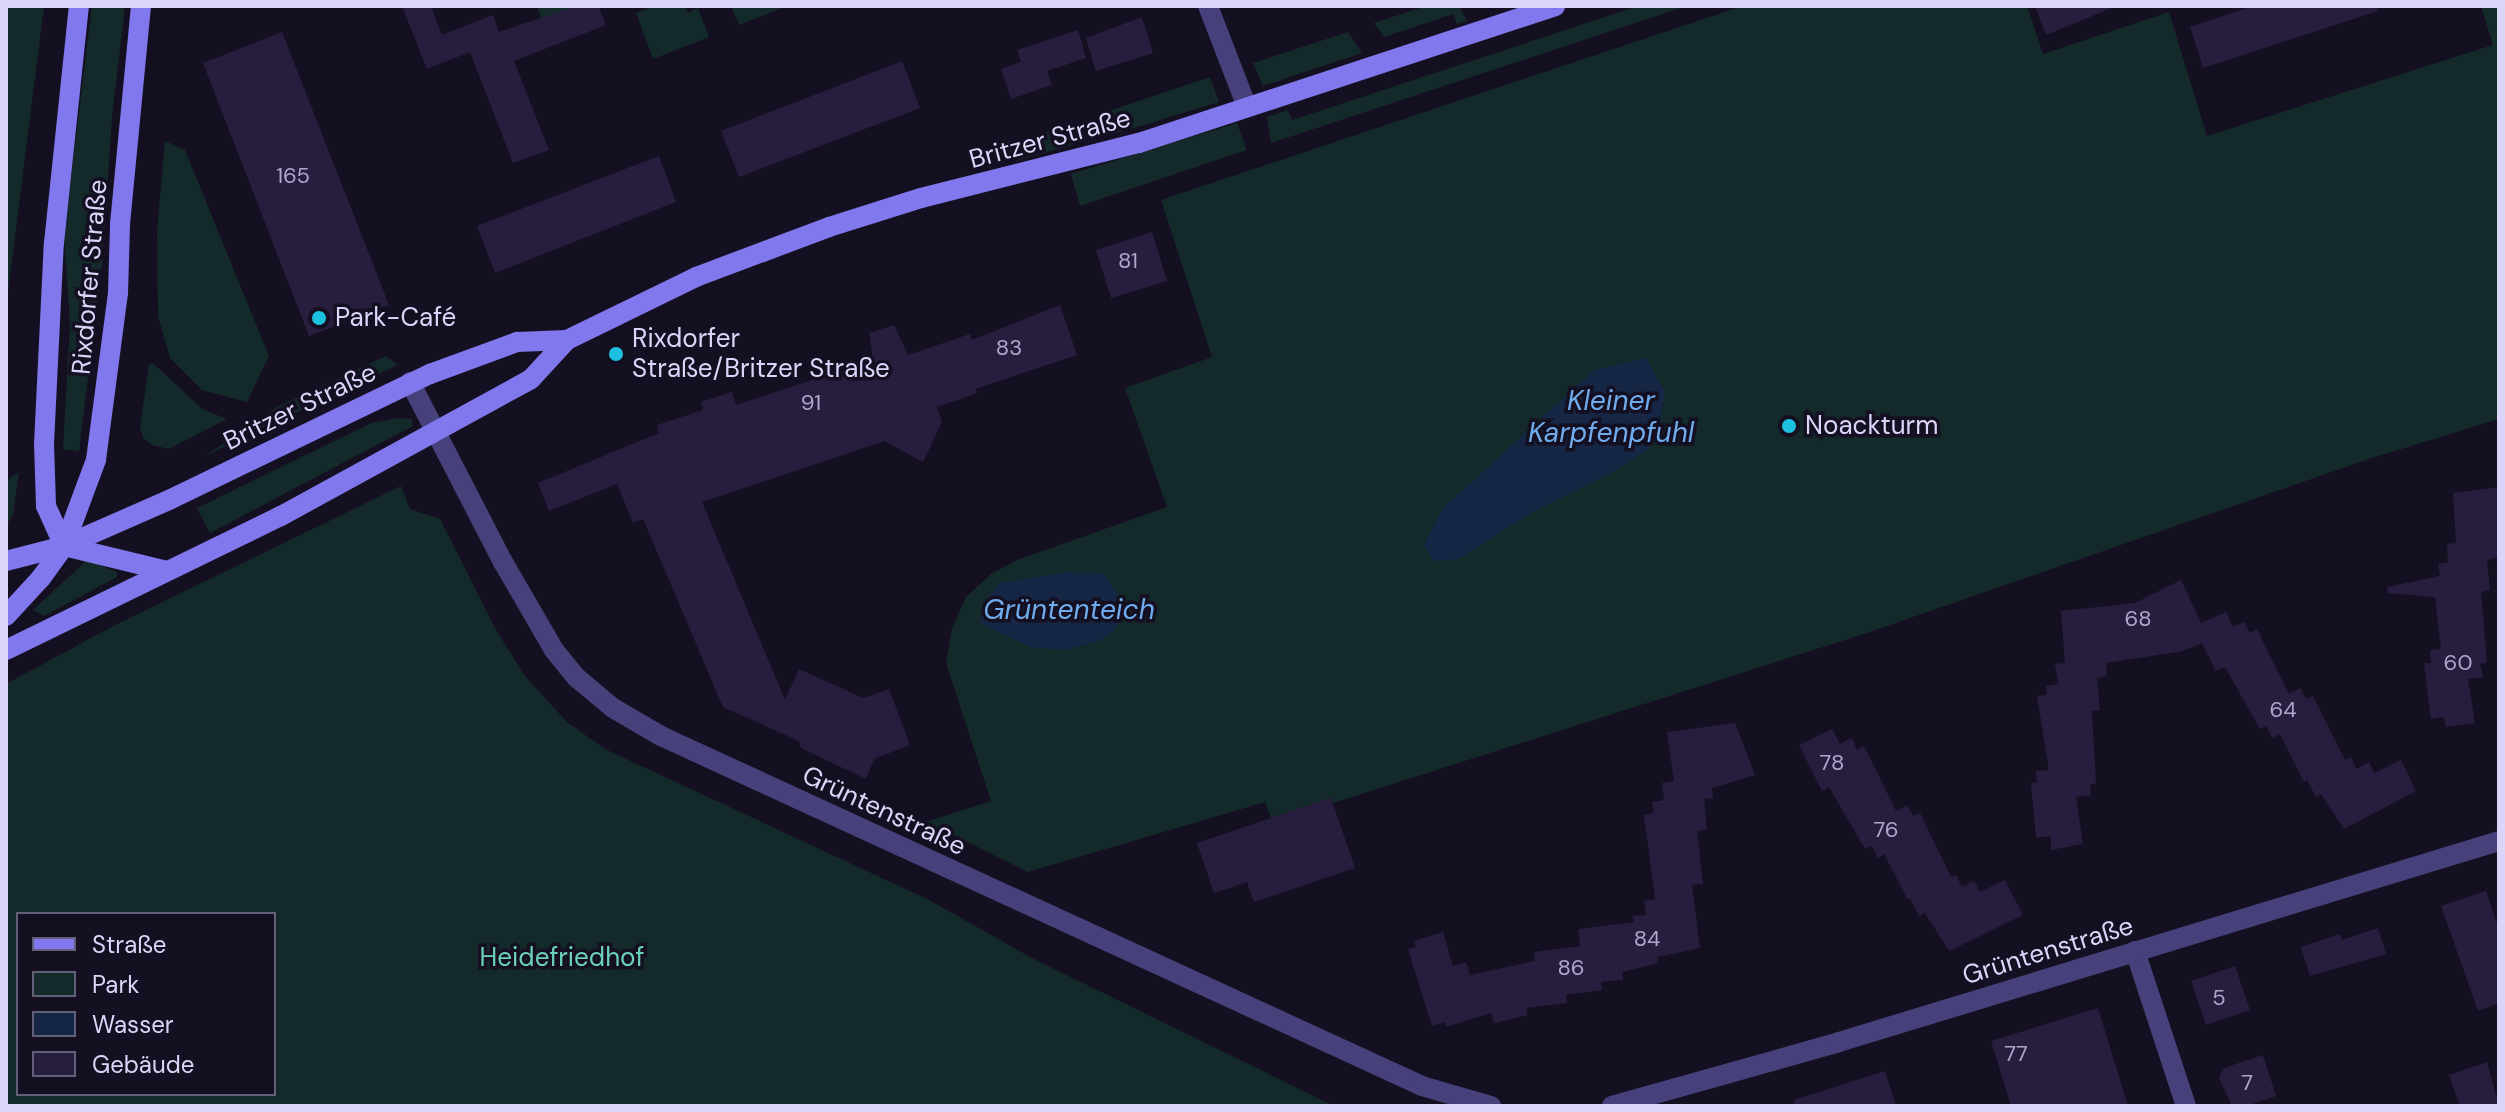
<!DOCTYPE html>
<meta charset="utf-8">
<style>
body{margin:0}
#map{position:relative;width:2505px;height:1112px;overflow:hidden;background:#141021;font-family:"DM Sans",sans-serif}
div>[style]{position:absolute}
.green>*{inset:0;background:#14292a}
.water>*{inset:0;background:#162645}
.building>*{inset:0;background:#271e3f}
.street>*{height:20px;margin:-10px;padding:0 10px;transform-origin:10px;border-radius:10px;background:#46417a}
.secondary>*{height:20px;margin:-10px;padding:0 10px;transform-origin:10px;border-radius:10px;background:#8178ee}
.dots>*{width:22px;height:22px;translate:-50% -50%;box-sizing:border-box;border:4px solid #141021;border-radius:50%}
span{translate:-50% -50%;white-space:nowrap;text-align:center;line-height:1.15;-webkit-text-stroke:7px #141021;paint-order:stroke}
.number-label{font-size:22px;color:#aea7cb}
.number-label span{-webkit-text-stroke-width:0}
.street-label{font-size:26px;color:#dbd5fa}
.poi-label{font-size:26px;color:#dbd5fa}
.left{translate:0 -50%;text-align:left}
.park-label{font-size:26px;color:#6ad1bd}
.water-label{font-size:28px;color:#70aced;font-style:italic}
.frame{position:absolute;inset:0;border:8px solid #dbd5fa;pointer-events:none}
.legend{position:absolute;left:16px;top:912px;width:260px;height:184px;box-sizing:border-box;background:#141021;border:2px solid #645f78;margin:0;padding:10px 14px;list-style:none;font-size:24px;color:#dbd5fa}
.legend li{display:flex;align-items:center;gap:16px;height:40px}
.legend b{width:40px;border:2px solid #645f78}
</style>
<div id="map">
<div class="green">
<i style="clip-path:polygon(6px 6px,44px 6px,6px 309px)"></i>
<i style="clip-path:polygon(92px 6px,125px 6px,112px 118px,102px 266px,79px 451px,63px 450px,70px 322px,64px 236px)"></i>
<i style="clip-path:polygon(537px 6px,577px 6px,542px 20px)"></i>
<i style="clip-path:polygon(654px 6px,685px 6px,688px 13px,698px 8px,709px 37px,653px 59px,636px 13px)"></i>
<i style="clip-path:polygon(731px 6px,787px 6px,739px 25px)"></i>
<i style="clip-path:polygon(1426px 6px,1459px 6px,1467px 21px,1457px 24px,1453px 14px,1384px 37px,1374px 23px)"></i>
<i style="clip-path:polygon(1638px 6px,1687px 6px,1271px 143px,1267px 117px,1288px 110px,1292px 120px)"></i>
<i style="clip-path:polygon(1743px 6px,2027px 6px,2043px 54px,2169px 12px,2207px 136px,2493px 45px,2481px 6px,2499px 6px,2499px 419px,2372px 458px,1864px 634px,1333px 803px,1331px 798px,1271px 818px,1265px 802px,1028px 872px,926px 822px,991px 801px,946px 663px,952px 628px,966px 597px,991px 574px,1017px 560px,1167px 507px,1125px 388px,1212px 357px,1161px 200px)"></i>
<i style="clip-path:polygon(1348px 32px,1362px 53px,1263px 86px,1253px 63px)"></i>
<i style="clip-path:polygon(1210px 77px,1219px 102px,1111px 135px,1097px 115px)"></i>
<i style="clip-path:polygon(1237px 123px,1247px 150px,1080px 206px,1071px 174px)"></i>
<i style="clip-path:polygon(1068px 125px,1078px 143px,1016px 161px,1005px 145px)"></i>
<i style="clip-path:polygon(165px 141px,185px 150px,269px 356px,247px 402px,202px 390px,170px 358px,158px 316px,157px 231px)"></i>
<i style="clip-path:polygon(386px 356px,398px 365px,205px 456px,277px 407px)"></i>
<i style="clip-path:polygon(153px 363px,202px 409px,227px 419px,169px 449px,152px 445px,143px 438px,140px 426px,149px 365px)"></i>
<i style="clip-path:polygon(398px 418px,412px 419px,413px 426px,210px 533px,197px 508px,371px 423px)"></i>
<i style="clip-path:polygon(19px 472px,13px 515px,6px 526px,6px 481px)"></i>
<i style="clip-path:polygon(evenodd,401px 486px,410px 509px,440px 519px,496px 630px,525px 676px,567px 722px,605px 749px,929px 900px,1034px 959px,1334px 1106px,6px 1106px,6px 684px,115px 625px,401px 486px,274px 914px,274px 1094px,18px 1094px,18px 914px,274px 914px)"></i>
<i style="clip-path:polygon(87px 560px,117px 572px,117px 577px,44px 616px,33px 610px)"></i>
</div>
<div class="water">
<i style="clip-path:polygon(1646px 358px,1665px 392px,1660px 423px,1647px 450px,1606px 476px,1531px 513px,1459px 559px,1433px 561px,1424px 545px,1443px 508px,1594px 370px)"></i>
<i style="clip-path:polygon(1067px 572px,1103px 573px,1115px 590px,1124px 610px,1117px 627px,1102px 640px,1065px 650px,1030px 647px,980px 623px,984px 601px,1000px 583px)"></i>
</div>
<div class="building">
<i style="clip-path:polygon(402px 6px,431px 6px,442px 35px,493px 15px,499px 32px,577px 6px,598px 6px,606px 25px,514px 61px,549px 150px,513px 163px,470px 52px,427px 69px)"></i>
<i style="clip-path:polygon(2035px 6px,2114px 6px,2114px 7px,2046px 35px)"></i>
<i style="clip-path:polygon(2253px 6px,2377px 6px,2378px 11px,2203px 68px,2190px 27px)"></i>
<i style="clip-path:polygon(1142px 17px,1153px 53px,1096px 71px,1086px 38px)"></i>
<i style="clip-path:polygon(1078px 30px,1086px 58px,1047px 71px,1052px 85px,1011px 99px,1001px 69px,1021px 62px,1017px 50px)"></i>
<i style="clip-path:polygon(282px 32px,389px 305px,309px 336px,203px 63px)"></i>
<i style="clip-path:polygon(902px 61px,920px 108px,739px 177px,721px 131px)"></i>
<i style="clip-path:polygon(659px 156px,676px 202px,495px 273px,477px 226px)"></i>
<i style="clip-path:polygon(1152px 232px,1167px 281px,1111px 298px,1096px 250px)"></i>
<i style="clip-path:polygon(1060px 305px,1077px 355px,975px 389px,977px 393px,937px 407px,942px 422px,923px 462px,884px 441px,702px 502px,785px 700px,799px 669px,863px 698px,889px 689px,910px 745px,874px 759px,866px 779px,801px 748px,799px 741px,723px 707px,643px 519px,633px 523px,617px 484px,549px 511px,538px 483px,659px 433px,657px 425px,703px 410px,701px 402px,732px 392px,736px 405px,873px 360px,869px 333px,894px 325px,908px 355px,970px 334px,972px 340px)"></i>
<i style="clip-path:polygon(2499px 487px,2497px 557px,2487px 560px,2490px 590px,2481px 592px,2487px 663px,2480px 664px,2483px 677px,2468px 679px,2475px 723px,2446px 727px,2444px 717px,2431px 719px,2424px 663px,2431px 663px,2430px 650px,2441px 649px,2435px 597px,2388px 593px,2387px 587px,2440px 576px,2438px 564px,2448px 562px,2447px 544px,2456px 543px,2453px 493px)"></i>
<i style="clip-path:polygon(2181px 580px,2201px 623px,2226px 612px,2233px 627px,2244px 622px,2250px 633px,2257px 629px,2289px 694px,2300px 688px,2306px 699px,2313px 696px,2345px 760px,2351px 757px,2356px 769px,2369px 762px,2374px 773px,2401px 760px,2416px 791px,2344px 829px,2321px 794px,2316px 797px,2307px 780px,2304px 782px,2280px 734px,2272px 738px,2266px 726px,2260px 729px,2225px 667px,2216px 671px,2202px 643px,2183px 651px,2106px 663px,2107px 676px,2097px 678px,2100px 710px,2092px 711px,2096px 784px,2090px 784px,2091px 795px,2076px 797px,2083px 844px,2051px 850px,2051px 836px,2036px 838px,2031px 783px,2037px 782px,2036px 771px,2049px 770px,2037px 696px,2047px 695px,2046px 686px,2058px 684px,2055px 664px,2065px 663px,2061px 611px,2135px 603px)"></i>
<i style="clip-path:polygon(1735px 723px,1755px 775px,1712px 788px,1713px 798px,1704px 799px,1707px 830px,1697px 831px,1703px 884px,1692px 885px,1700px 948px,1658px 957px,1658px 963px,1622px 972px,1623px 980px,1601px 982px,1602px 990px,1566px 995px,1567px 1003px,1526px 1008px,1528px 1015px,1494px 1023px,1491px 1013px,1446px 1027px,1445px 1022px,1432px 1026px,1408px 949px,1416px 947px,1414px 941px,1443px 932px,1453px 966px,1466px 962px,1470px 975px,1535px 961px,1534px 952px,1580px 946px,1578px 929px,1634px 922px,1632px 916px,1646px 915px,1644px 901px,1655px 899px,1644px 815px,1654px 813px,1652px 802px,1664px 800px,1662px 783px,1674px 781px,1667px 732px)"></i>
<i style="clip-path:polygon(1832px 729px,1840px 744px,1852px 738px,1857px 750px,1864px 746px,1896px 811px,1907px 805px,1913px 816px,1920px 813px,1951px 877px,1956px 875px,1962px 887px,1974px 881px,1980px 892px,2005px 880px,2023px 915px,1949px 951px,1925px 913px,1919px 916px,1910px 898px,1908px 900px,1884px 854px,1878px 858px,1872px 846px,1865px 849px,1829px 787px,1822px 791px,1799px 745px)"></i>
<i style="clip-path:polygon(1331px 798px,1355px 868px,1254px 902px,1247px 882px,1214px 893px,1197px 843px)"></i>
<i style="clip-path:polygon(2486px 891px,2499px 930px,2499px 1003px,2478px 1011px,2441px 906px)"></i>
<i style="clip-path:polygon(2378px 928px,2386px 954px,2310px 976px,2301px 947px,2340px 934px,2342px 940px)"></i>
<i style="clip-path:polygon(2235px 966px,2250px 1010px,2206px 1025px,2191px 981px)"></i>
<i style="clip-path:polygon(2098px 1008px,2128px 1106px,2011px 1106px,1991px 1041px)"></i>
<i style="clip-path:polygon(2263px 1055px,2276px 1096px,2246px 1106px,2232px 1106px,2219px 1078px,2224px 1068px)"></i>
<i style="clip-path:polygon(2487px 1062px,2499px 1106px,2460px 1106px,2449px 1075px)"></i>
<i style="clip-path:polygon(1885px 1071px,1896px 1106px,1794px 1106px,1794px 1100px)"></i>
</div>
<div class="street">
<i style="left:1208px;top:6px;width:108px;rotate:68.9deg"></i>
<i style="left:410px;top:382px;width:203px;rotate:62.7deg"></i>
<i style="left:503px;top:562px;width:102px;rotate:59.9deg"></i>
<i style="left:554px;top:650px;width:36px;rotate:51deg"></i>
<i style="left:577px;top:678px;width:47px;rotate:39.8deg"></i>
<i style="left:613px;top:708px;width:56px;rotate:30.3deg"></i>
<i style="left:661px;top:736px;width:838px;rotate:24.7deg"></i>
<i style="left:1422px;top:1086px;width:72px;rotate:16.2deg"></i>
<i style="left:2135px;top:951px;width:163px;rotate:71.8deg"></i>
<i style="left:1612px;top:1106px;width:236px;rotate:-15.7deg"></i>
<i style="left:1839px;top:1042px;width:690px;rotate:-16.94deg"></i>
</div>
<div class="secondary">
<i style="left:64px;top:546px;width:44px;rotate:-114.2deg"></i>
<i style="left:46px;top:506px;width:62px;rotate:-91.8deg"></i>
<i style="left:44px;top:444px;width:201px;rotate:-87.2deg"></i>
<i style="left:54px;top:243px;width:238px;rotate:-84deg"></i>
<i style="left:64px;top:546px;width:106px;rotate:13.6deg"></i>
<i style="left:6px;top:561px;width:60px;rotate:-14.5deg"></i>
<i style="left:64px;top:546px;width:117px;rotate:-23.7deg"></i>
<i style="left:171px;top:499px;width:288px;rotate:-25.8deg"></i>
<i style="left:430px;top:374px;width:93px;rotate:-20.2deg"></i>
<i style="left:517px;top:342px;width:50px;rotate:-2.3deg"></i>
<i style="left:567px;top:340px;width:144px;rotate:-26deg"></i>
<i style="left:696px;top:277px;width:142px;rotate:-20.6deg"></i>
<i style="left:829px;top:227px;width:96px;rotate:-17.5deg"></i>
<i style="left:921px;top:198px;width:225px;rotate:-14.2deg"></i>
<i style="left:1139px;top:143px;width:438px;rotate:-18.2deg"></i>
<i style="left:6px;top:616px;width:52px;rotate:-47.4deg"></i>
<i style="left:41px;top:578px;width:39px;rotate:-54deg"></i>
<i style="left:64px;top:546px;width:92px;rotate:-69.6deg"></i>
<i style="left:96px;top:460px;width:168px;rotate:-82.5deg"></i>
<i style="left:118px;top:293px;width:69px;rotate:-88.3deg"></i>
<i style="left:120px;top:224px;width:219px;rotate:-84.5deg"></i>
<i style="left:6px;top:650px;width:306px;rotate:-26deg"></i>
<i style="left:281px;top:516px;width:285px;rotate:-28.7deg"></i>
<i style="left:531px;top:379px;width:53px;rotate:-47.3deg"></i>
</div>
<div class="dots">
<i style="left:319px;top:318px;background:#1cc1df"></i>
<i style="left:616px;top:354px;background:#1cc1df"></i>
<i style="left:1789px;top:426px;background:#1cc1df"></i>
</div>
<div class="number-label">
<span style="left:293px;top:176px">165</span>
<span style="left:1128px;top:261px">81</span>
<span style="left:1009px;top:348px">83</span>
<span style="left:811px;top:403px">91</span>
<span style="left:2138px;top:619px">68</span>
<span style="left:2458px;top:663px">60</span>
<span style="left:2283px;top:710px">64</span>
<span style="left:1832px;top:763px">78</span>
<span style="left:1886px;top:830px">76</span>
<span style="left:1647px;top:939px">84</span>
<span style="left:1571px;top:968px">86</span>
<span style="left:2219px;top:998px">5</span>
<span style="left:2016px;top:1054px">77</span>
<span style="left:2247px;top:1083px">7</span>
</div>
<div class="street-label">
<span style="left:1050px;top:139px;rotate:-15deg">Britzer Straße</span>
<span style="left:90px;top:277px;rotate:-85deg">Rixdorfer Straße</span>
<span style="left:300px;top:407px;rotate:-26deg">Britzer Straße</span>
<span style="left:884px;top:811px;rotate:25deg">Grüntenstraße</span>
<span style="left:2048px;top:951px;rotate:-17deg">Grüntenstraße</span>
</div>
<div class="poi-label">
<span class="left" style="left:335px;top:318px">Park-Café</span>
<span class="left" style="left:632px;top:354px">Rixdorfer<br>Straße/Britzer Straße</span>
<span class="left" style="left:1805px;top:426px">Noackturm</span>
</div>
<div class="park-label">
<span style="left:562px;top:958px">Heidefriedhof</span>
</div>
<div class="water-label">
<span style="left:1611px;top:417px">Kleiner<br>Karpfenpfuhl</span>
<span style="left:1069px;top:610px">Grüntenteich</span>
</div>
<div class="frame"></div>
<ul class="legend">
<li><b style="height:10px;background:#8178ee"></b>Straße</li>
<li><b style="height:22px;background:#14292a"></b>Park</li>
<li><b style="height:22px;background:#162645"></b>Wasser</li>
<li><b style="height:22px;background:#271e3f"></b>Gebäude</li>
</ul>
</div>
